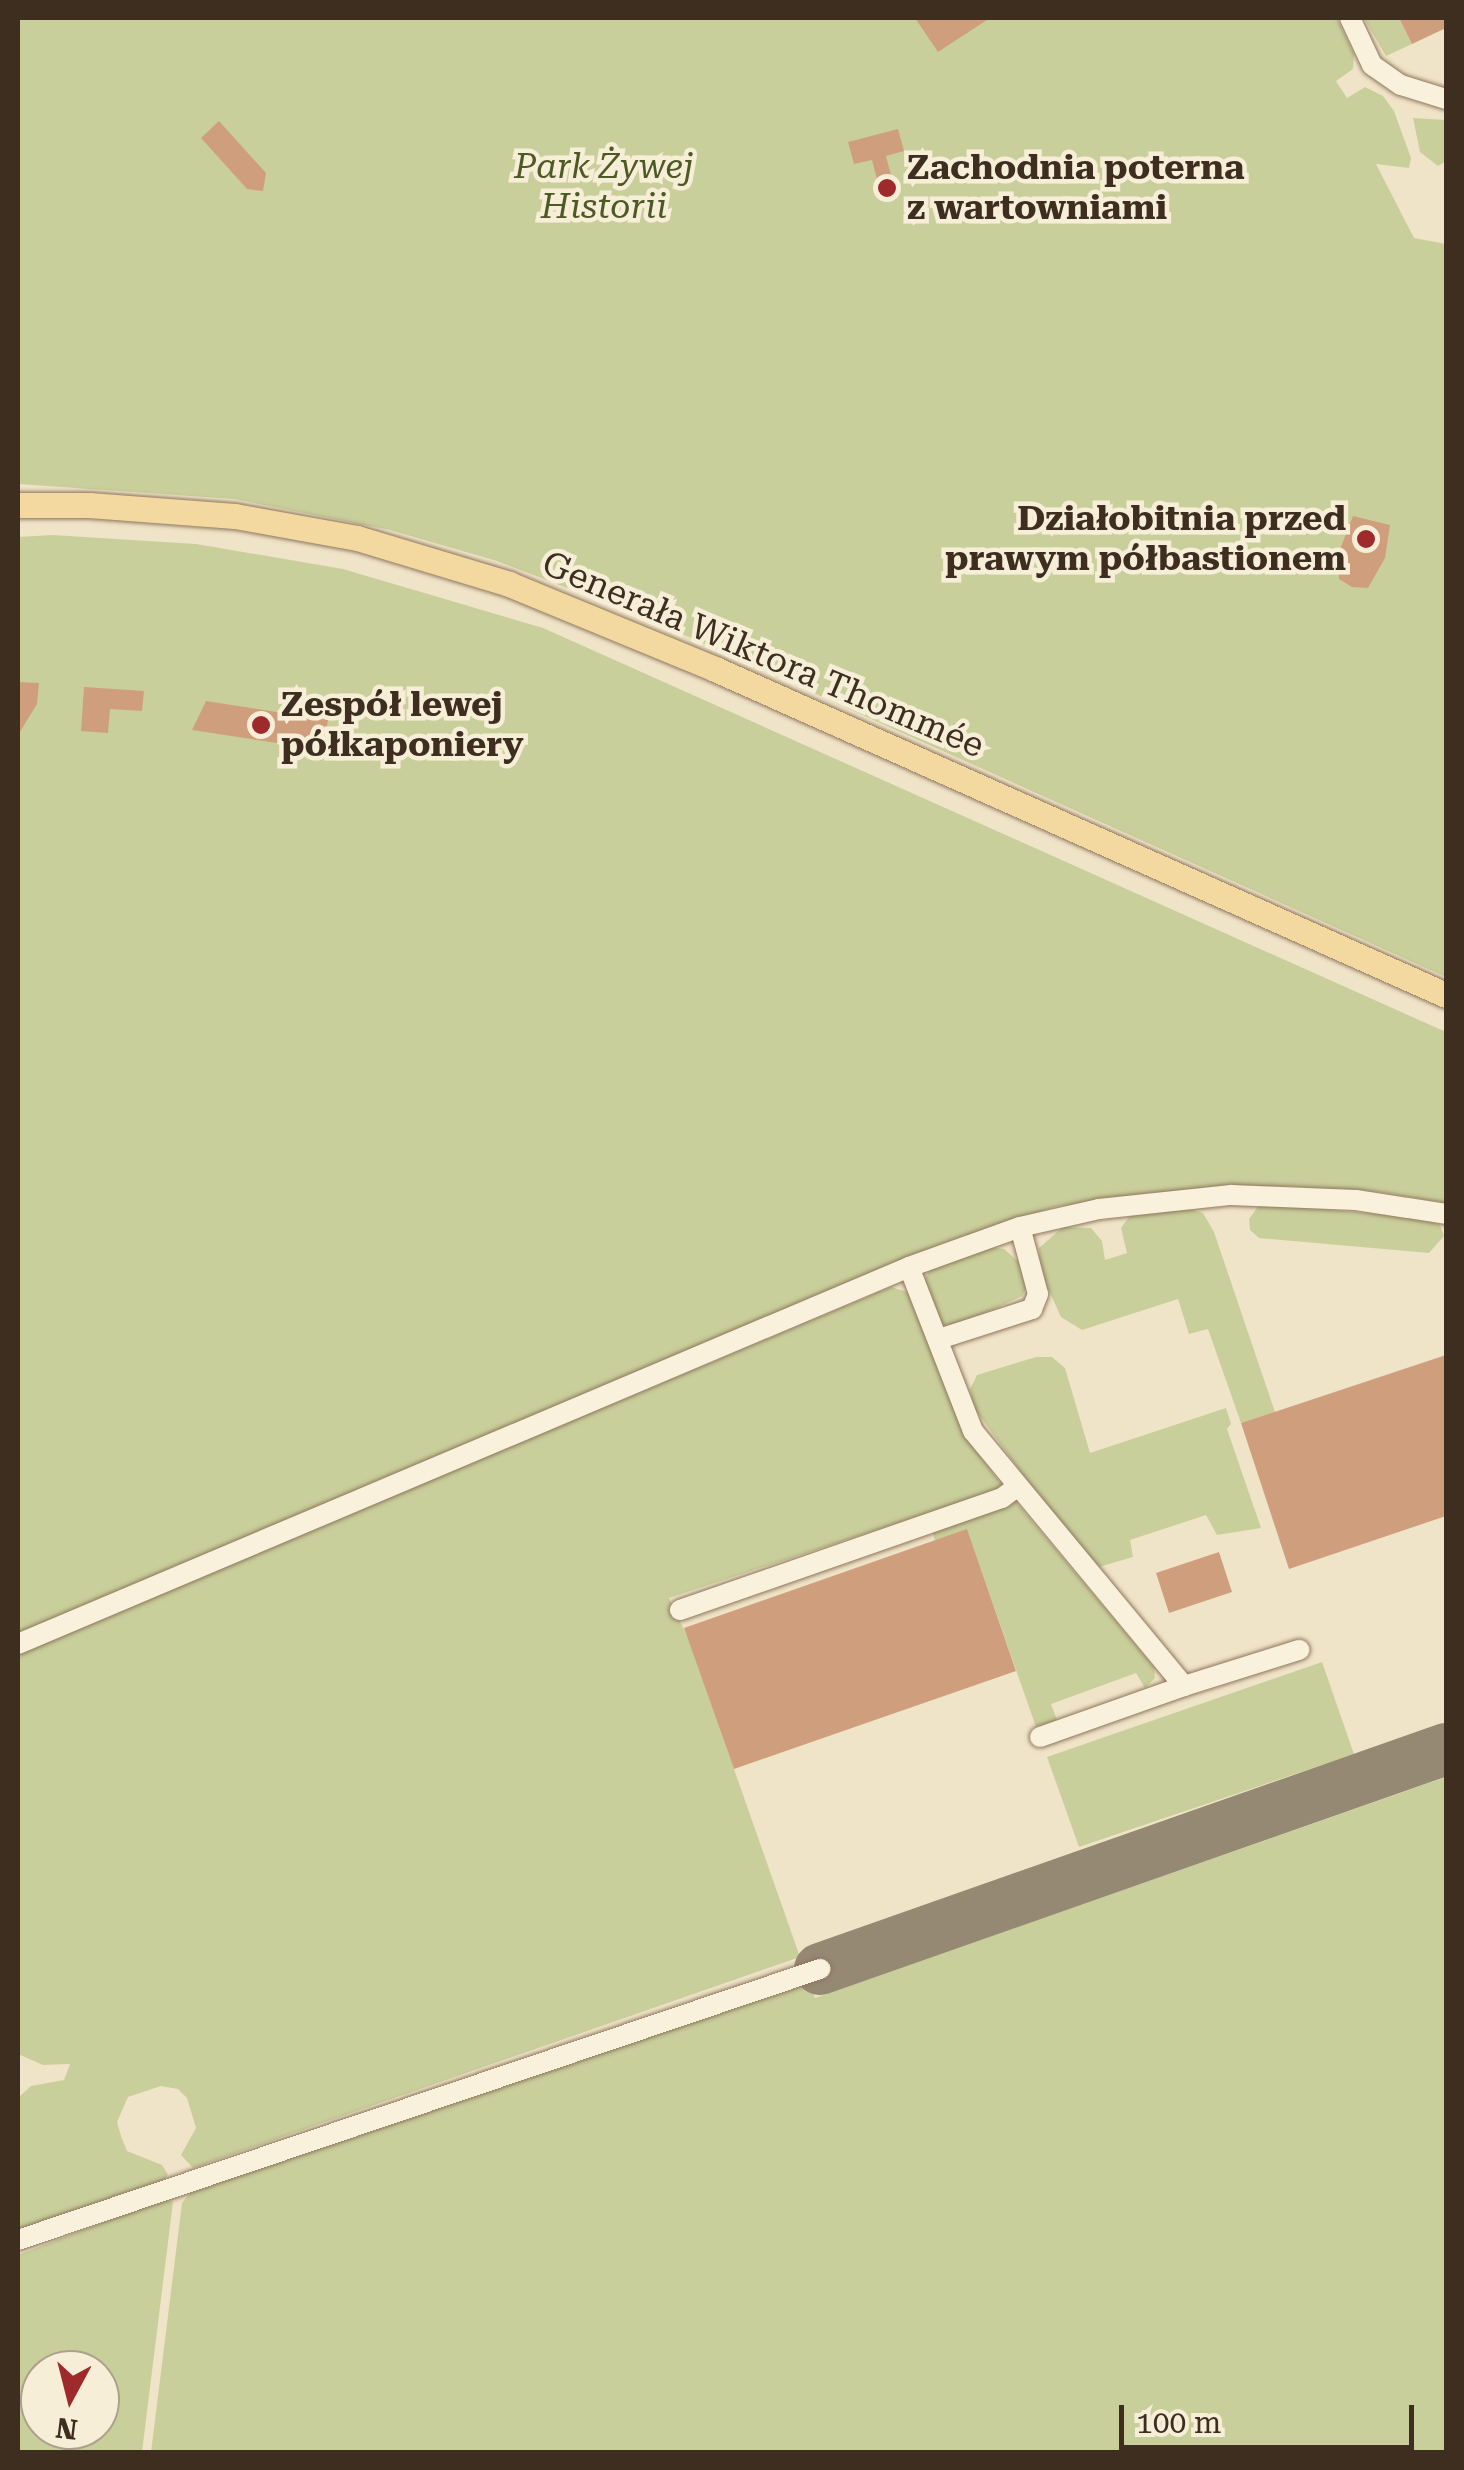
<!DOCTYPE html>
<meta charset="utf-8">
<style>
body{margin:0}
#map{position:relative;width:1464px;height:2470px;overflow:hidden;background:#f0e4c8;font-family:"Roboto Serif",serif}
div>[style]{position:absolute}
.green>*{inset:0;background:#c9cf9b}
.taxiway>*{height:52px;margin:-26px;padding:0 26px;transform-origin:26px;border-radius:26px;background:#968974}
.building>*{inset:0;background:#cf9f7d}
.roads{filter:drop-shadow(0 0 2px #8d765c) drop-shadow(0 0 2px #8d765c)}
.minor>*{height:20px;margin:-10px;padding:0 10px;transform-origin:10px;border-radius:10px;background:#faf1dc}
.major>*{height:25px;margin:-12.5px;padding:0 12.5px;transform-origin:12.5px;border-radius:12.5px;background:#f3d9a0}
.dots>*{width:28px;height:28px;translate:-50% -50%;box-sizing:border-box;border:5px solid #f7eed8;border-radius:50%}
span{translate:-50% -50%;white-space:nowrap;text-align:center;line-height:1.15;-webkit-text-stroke:9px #f7eed8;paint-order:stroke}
.park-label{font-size:35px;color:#4d5a26;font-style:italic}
.poi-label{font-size:35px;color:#3d2e20;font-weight:700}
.left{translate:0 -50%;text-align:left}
.right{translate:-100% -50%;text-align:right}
.street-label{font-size:35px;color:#3d2e20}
.frame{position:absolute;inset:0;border:20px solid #3d2e20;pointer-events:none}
.north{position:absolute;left:20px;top:2350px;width:100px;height:100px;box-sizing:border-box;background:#f7eed8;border:2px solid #ada18e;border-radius:50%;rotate:187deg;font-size:28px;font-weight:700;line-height:40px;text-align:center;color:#3d2e20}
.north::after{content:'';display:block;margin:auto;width:35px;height:45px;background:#9e2a2b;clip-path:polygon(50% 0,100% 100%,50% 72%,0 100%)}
.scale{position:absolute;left:1119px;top:2405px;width:295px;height:45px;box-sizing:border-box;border:5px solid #3d2e20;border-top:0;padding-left:12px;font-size:30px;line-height:35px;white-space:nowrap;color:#3d2e20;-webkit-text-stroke:8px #f7eed8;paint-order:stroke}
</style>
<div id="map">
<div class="green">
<i style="clip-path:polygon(18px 18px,1337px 18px,1354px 54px,1353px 69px,1336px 81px,1347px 98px,1365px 87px,1383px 96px,1394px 111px,1411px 158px,1409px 168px,1376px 164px,1414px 238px,1446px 244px,1446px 977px,651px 620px,497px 561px,390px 530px,234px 499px,18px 484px)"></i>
<i style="clip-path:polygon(1364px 18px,1399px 18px,1412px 44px,1386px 56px)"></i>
<i style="clip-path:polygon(1413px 118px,1446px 120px,1446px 161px,1438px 166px,1420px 152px)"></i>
<i style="clip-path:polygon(53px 535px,196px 544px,343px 569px,543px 628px,1446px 1032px,1446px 1203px,1379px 1192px,1287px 1186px,1148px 1193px,1054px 1207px,946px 1242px,18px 1633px,18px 537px)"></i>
<i style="clip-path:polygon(1260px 1204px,1424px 1218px,1440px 1225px,1444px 1236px,1429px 1253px,1259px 1238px,1250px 1230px,1249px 1219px)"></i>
<i style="clip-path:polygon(1185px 1208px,1203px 1213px,1214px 1232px,1275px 1412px,1241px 1423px,1208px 1329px,1189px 1334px,1178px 1299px,1082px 1330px,1061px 1317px,1040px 1271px,1039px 1248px,1063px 1227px,1091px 1228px,1102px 1241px,1105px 1260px,1127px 1253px,1121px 1228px,1128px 1218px,1137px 1212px)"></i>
<i style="clip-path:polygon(990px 1247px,1004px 1249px,1021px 1264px,1030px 1281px,1022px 1296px,953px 1328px,938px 1322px,923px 1284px,929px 1271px)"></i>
<i style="clip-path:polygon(891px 1287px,907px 1292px,967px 1438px,1004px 1488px,669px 1598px,688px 1638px,800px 1957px,193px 2168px,181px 2155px,196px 2128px,187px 2098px,178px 2089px,161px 2086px,128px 2097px,117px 2122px,121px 2136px,127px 2151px,162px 2165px,168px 2175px,162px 2182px,18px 2230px,19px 2097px,31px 2086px,64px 2080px,70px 2064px,43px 2065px,18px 2054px,18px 1653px)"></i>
<i style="clip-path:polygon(1036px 1357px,1052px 1357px,1065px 1368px,1090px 1453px,1226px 1408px,1231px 1424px,1227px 1429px,1261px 1528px,1217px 1535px,1206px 1515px,1130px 1540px,1133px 1557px,1099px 1567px,1045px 1505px,974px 1408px,970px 1389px,977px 1375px)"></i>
<i style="clip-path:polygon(1015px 1501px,1154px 1667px,1155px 1678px,1145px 1688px,1136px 1673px,1051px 1704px,1057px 1720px,1036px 1727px,967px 1530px,935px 1541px,932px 1529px)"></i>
<i style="clip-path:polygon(1322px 1662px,1354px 1754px,1079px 1847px,1047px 1757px)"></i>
<i style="clip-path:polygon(1446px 1768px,1446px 2452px,151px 2452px,182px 2203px,193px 2189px,807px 1976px,815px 1998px,1446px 1777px)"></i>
<i style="clip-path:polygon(evenodd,165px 2199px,173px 2202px,142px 2452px,18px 2452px,18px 2255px,165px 2199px,40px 2370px,100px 2370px,100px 2430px,40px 2430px,40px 2370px)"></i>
</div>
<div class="taxiway">
<i style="left:820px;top:1969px;width:664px;rotate:-19.36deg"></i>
</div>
<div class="building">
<i style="clip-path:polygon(915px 18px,990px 18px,938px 52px)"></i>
<i style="clip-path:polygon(1399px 18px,1446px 18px,1446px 28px,1412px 44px)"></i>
<i style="clip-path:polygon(219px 121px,266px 173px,263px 191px,247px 189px,201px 138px)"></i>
<i style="clip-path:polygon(898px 129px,904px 151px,886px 156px,894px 187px,880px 191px,872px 160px,854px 164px,848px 142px)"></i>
<i style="clip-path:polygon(1353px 516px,1390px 525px,1385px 558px,1368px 588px,1352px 587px,1339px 579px,1339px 552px)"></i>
<i style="clip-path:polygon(18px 682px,39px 683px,37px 704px,18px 735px)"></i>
<i style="clip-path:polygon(84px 687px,144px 691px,142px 711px,110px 709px,108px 733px,81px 731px)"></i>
<i style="clip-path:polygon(206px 701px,328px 720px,323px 750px,192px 730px)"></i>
<i style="clip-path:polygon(1446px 1355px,1446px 1516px,1289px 1569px,1241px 1423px)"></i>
<i style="clip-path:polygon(967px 1529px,1016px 1671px,734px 1769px,684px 1628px)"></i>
<i style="clip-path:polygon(1219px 1552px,1232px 1592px,1169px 1613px,1156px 1573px)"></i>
</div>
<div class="roads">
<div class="minor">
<i style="left:1350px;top:18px;width:52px;rotate:64.9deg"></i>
<i style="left:1372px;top:65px;width:35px;rotate:35deg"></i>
<i style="left:1401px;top:85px;width:47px;rotate:17.3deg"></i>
<i style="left:909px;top:1267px;width:176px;rotate:68.7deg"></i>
<i style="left:973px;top:1431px;width:331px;rotate:50.4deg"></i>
<i style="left:1184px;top:1686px;width:121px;rotate:-17.4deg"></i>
<i style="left:939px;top:1339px;width:98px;rotate:-17.9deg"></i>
<i style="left:1032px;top:1309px;width:16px;rotate:-68deg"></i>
<i style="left:1038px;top:1294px;width:69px;rotate:-105deg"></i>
<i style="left:680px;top:1610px;width:341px;rotate:-19.2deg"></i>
<i style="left:1002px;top:1498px;width:20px;rotate:-37deg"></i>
<i style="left:18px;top:1644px;width:967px;rotate:-22.93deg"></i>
<i style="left:909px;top:1267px;width:118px;rotate:-19.8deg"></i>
<i style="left:1020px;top:1227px;width:81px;rotate:-12.8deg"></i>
<i style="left:1099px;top:1209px;width:133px;rotate:-6.1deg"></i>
<i style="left:1231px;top:1195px;width:125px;rotate:2.3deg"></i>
<i style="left:1356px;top:1200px;width:91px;rotate:8.8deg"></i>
<i style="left:1040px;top:1737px;width:153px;rotate:-19.5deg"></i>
<i style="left:18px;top:2240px;width:847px;rotate:-18.67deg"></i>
</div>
<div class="major">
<i style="left:18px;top:505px;width:71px"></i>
<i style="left:89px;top:505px;width:146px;rotate:4.3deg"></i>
<i style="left:235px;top:516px;width:124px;rotate:10.2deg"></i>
<i style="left:357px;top:538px;width:159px;rotate:16.8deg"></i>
<i style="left:509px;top:584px;width:223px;rotate:22.4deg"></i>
<i style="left:715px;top:669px;width:800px;rotate:24.04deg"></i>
</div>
</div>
<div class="dots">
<i style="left:887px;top:188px;background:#9e2a2b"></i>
<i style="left:1366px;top:539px;background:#9e2a2b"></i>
<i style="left:261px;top:725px;background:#9e2a2b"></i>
</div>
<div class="park-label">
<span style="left:604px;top:187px">Park Żywej<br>Historii</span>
</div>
<div class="poi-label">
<span class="left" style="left:907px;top:188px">Zachodnia poterna<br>z wartowniami</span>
<span class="right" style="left:1346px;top:539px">Działobitnia przed<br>prawym półbastionem</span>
<span class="left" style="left:281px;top:725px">Zespół lewej<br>półkaponiery</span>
</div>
<div class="street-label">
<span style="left:763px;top:655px;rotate:23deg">Generała Wiktora Thommée</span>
</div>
<div class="frame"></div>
<div class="north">N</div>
<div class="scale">100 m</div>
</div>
